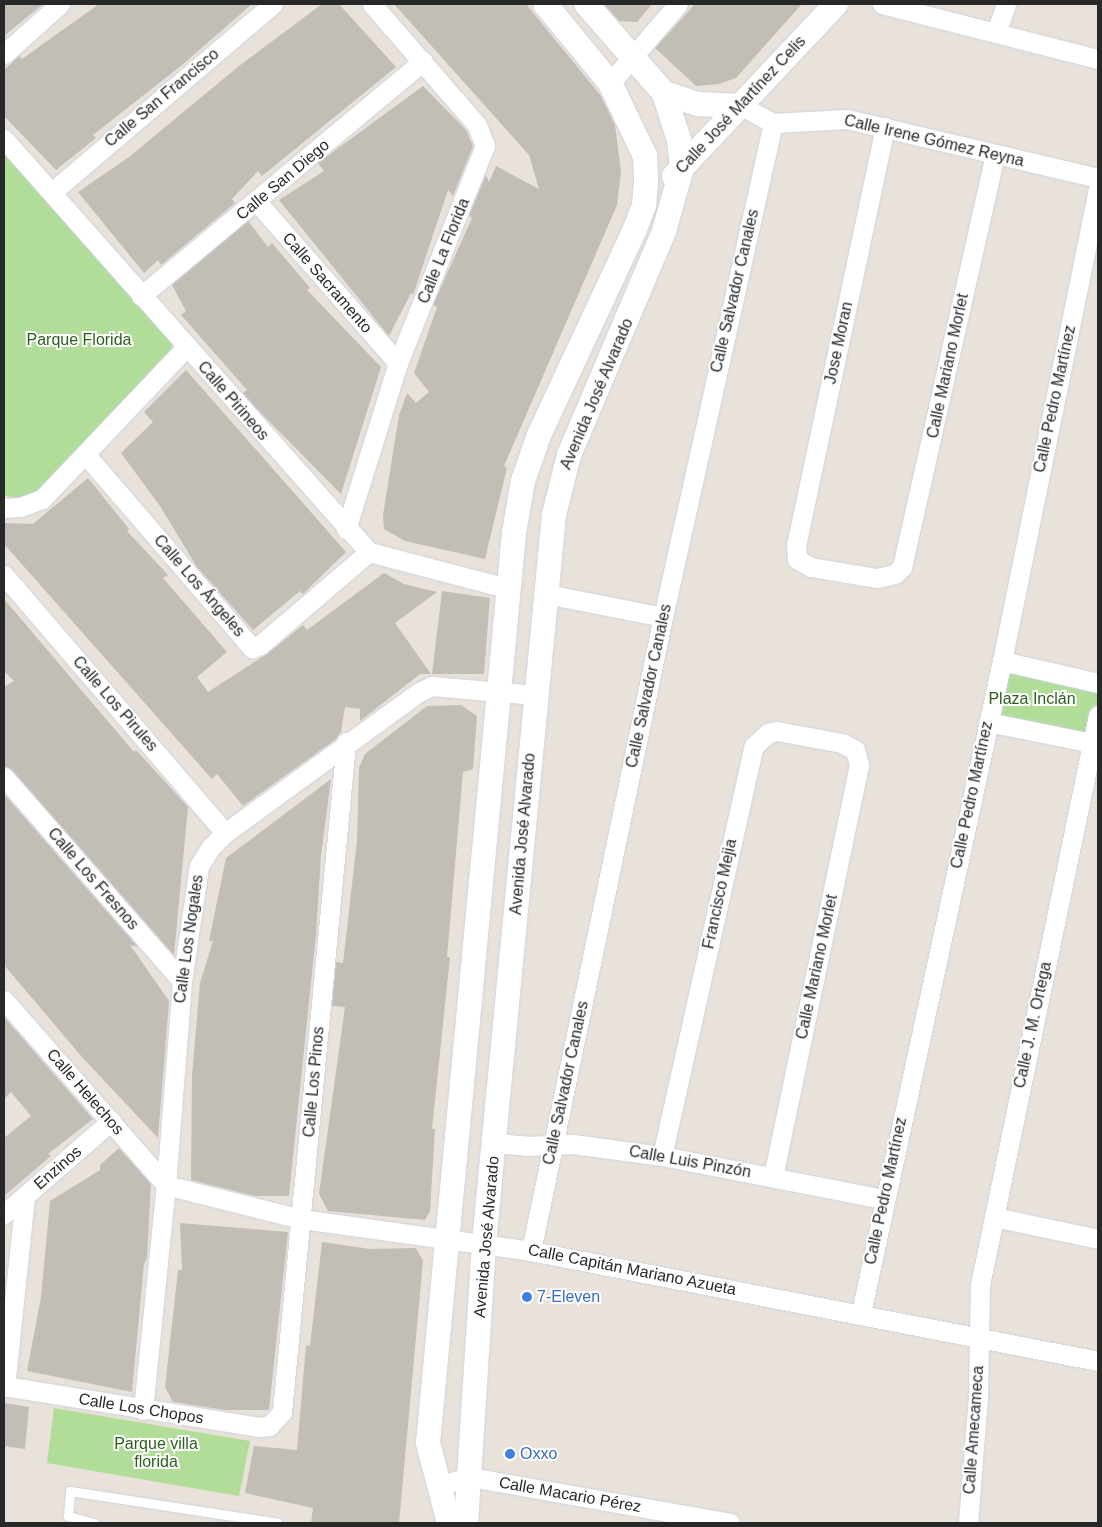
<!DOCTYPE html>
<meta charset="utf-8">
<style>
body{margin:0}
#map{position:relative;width:1102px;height:1527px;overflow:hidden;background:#e9e2da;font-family:Helvetica,sans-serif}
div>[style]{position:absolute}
.green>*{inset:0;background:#b1dd99}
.building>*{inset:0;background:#c2bdb5}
.roads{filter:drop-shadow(0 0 1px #cfd3e0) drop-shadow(0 0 1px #cfd3e0)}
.service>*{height:9px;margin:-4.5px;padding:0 4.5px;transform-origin:4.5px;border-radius:4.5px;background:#fff}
.minor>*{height:19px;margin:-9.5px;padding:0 9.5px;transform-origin:9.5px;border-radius:9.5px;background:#fff}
.tertiary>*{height:24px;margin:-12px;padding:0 12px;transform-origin:12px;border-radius:12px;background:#fff}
.dots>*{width:14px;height:14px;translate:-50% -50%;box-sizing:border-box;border:2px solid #fff;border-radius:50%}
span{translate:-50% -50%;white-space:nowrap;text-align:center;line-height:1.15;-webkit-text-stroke:4px #fff;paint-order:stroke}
.street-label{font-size:16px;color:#282828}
.park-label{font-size:16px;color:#2c5f1d}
.shop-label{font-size:16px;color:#366cbe}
.left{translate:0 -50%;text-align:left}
.frame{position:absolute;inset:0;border:5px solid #282828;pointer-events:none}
</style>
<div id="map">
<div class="green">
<i style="clip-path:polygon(4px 141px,173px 341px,171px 352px,39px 489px,28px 496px,14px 498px,4px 495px)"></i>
<i style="clip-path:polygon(1002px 661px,1098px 683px,1098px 715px,1092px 743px,988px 722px)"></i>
<i style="clip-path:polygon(54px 1408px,250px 1441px,239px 1496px,47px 1463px)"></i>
</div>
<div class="building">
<i style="clip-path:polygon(4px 4px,43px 4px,4px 36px)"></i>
<i style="clip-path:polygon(99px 4px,252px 4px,182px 65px,93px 135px,96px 138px,56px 170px,4px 116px,4px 70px,19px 56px,22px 59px)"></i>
<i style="clip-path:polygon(322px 4px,339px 4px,396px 67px,262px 176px,258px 171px,232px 199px,235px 203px,161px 265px,158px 260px,144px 273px,78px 192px,129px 157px,239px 66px)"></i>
<i style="clip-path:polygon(394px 4px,526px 4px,601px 96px,615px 125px,621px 172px,617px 205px,504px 466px,507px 468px,485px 559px,405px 541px,384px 529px,383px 515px,399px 415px,407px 393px,416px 403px,429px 392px,414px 373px,437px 307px,433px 305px,472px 218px,469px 215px,486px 175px,489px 182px,496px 166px,539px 189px,529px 155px)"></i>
<i style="clip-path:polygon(604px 4px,652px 4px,637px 22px,619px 21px)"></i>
<i style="clip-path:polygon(695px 4px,802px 4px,736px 78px,719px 84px,696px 86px,655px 48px)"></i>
<i style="clip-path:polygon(423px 86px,466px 130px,473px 146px,453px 196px,448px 190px,413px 295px,411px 293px,389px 336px,279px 200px,324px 171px,318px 163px,322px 160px)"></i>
<i style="clip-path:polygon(248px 221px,268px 247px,272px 243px,310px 288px,307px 290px,381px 367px,341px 494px,256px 408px,243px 393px,247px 390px,181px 315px,186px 311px,172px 285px)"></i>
<i style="clip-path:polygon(186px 370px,346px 552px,303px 594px,300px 591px,253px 630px,197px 567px,160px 506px,121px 453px,153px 422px,144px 412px)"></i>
<i style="clip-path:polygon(88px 478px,129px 529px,127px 531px,168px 575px,163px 578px,227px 652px,197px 677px,208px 692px,267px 654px,303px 625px,307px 630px,384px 573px,404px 584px,437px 592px,395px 623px,431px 674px,420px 674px,360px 721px,360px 709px,345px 707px,341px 732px,336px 739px,243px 806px,217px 774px,212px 779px,4px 544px,4px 523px,33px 524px)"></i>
<i style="clip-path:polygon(442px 591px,490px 598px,484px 674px,432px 674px)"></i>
<i style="clip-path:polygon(4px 599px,134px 752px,136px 750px,188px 807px,174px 955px,12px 770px,4px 766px,4px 687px,14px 681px,4px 671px)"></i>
<i style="clip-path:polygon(461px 705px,477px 716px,473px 769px,463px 772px,447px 957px,450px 957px,432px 1129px,435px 1129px,430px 1211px,425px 1220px,328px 1211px,319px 1194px,345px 1007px,332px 1006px,336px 962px,343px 963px,357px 841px,359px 768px,365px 754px,427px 706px)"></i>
<i style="clip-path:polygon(331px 779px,321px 855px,316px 934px,289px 1196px,254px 1196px,191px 1180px,192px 1076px,200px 983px,213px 941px,209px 941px,226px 858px)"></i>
<i style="clip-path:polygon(4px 794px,138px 947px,130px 945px,169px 1001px,158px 1138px,82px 1057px,4px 965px)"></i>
<i style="clip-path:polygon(4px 1017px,93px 1119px,48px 1154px,51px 1156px,4px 1196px,4px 1138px,31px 1116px,11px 1092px,4px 1099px)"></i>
<i style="clip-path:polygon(119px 1148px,151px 1184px,147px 1258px,144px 1264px,132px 1392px,27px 1371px,41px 1297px,50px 1201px,100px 1170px,100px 1165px)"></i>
<i style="clip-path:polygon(180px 1223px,288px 1232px,269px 1410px,225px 1410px,173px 1402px,165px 1387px,178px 1270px,182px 1270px)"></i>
<i style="clip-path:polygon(322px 1242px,370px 1249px,416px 1248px,423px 1261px,399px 1523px,311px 1523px,313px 1508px,245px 1493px,254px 1446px,297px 1450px,306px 1345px,310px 1346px)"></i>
<i style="clip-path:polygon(4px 1403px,29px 1407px,25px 1449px,4px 1446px)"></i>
</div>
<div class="roads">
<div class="service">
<i style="left:94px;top:1523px;width:27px;rotate:-165deg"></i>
<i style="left:68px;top:1516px;width:25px;rotate:-85deg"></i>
<i style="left:70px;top:1491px;width:210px;rotate:8.7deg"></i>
</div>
<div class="minor">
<i style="left:882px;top:4px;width:223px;rotate:14.3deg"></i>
<i style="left:996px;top:33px;width:31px;rotate:-71deg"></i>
<i style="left:4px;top:54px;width:75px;rotate:-41.8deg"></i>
<i style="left:610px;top:83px;width:104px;rotate:-49.3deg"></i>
<i style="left:742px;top:106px;width:35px;rotate:29deg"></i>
<i style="left:773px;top:123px;width:74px;rotate:-3.1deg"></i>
<i style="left:847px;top:119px;width:258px;rotate:13.2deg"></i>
<i style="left:885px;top:127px;width:426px;rotate:102deg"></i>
<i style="left:796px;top:544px;width:15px;rotate:86deg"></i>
<i style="left:797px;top:559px;width:16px;rotate:30deg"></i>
<i style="left:811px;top:567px;width:67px;rotate:9.5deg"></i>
<i style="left:877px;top:578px;width:18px;rotate:-13deg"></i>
<i style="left:895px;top:574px;width:10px;rotate:-45deg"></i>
<i style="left:902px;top:567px;width:423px;rotate:-77.3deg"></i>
<i style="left:4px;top:139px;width:551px;rotate:48.53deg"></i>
<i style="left:369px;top:552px;width:146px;rotate:14.7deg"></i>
<i style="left:52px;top:192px;width:290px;rotate:-40.4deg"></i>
<i style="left:257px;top:202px;width:214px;rotate:48.8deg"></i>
<i style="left:141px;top:296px;width:367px;rotate:-39.8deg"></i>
<i style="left:86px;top:455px;width:255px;rotate:49.3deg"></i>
<i style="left:252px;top:648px;width:9px;rotate:-21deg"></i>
<i style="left:260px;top:645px;width:143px;rotate:-40.5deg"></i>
<i style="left:4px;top:508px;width:16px;rotate:-4deg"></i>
<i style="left:20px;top:507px;width:23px;rotate:-20deg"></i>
<i style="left:42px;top:499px;width:209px;rotate:-46.5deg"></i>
<i style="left:346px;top:529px;width:174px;rotate:-72.6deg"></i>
<i style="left:398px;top:363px;width:234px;rotate:-68.2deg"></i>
<i style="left:485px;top:146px;width:22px;rotate:-111deg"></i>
<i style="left:477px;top:125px;width:160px;rotate:-131deg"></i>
<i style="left:4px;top:575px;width:340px;rotate:49.4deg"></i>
<i style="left:546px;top:594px;width:119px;rotate:11.1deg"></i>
<i style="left:1002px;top:661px;width:98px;rotate:12.9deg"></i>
<i style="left:988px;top:722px;width:106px;rotate:11.4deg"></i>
<i style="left:4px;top:777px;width:271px;rotate:48.9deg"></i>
<i style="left:4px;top:1000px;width:246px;rotate:48.8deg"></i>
<i style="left:166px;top:1185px;width:139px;rotate:14.1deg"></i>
<i style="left:301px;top:1219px;width:232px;rotate:7.9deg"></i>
<i style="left:531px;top:1251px;width:578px;rotate:10.98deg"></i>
<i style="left:495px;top:1143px;width:32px;rotate:5deg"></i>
<i style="left:527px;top:1146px;width:46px;rotate:-2.5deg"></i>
<i style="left:573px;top:1144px;width:90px;rotate:7.7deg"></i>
<i style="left:662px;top:1156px;width:226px;rotate:11deg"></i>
<i style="left:662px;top:1156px;width:420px;rotate:-77.4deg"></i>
<i style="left:754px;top:746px;width:19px;rotate:-43deg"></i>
<i style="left:768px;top:733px;width:9px;rotate:-13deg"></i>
<i style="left:777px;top:731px;width:66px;rotate:10.5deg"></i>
<i style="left:842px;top:743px;width:15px;rotate:28deg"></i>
<i style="left:855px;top:750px;width:16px;rotate:75deg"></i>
<i style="left:859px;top:765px;width:421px;rotate:101.8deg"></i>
<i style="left:4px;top:1214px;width:142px;rotate:-41deg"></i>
<i style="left:994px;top:1217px;width:106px;rotate:11.9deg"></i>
<i style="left:531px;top:1251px;width:648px;rotate:-78.24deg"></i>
<i style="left:663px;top:617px;width:506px;rotate:-77.45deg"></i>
<i style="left:861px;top:1313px;width:667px;rotate:-77.8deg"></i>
<i style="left:1002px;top:661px;width:482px;rotate:-78.5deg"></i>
<i style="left:4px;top:1386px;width:258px;rotate:9.1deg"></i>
<i style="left:259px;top:1427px;width:10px;rotate:-6deg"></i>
<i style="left:269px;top:1426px;width:19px;rotate:-47deg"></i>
<i style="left:282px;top:1412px;width:673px;rotate:-84.54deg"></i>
<i style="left:5px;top:1387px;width:192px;rotate:-84deg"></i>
<i style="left:143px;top:1410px;width:226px;rotate:-84.2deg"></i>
<i style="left:166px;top:1185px;width:205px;rotate:-85.5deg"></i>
<i style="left:182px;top:981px;width:116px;rotate:-81.6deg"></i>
<i style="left:199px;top:866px;width:22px;rotate:-58deg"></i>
<i style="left:211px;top:847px;width:20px;rotate:-45deg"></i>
<i style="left:225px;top:833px;width:240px;rotate:-36deg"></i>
<i style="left:419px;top:692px;width:14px;rotate:-25deg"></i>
<i style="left:432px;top:686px;width:103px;rotate:5deg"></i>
<i style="left:440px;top:1485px;width:31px;rotate:-15deg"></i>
<i style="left:470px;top:1477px;width:264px;rotate:10deg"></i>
<i style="left:968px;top:1523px;width:126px;rotate:-85.5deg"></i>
<i style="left:978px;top:1397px;width:112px;rotate:-89deg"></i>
<i style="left:980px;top:1285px;width:582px;rotate:-78.3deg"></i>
</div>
<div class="tertiary">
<i style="left:664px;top:93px;width:36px;rotate:18deg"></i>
<i style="left:698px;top:104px;width:44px;rotate:2.6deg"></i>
<i style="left:674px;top:176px;width:236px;rotate:-46.7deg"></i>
<i style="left:449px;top:1523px;width:83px;rotate:-104.7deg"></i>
<i style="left:428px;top:1443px;width:914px;rotate:-84.6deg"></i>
<i style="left:514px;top:533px;width:53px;rotate:-80.2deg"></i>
<i style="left:523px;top:481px;width:49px;rotate:-70.8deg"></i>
<i style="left:539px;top:435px;width:227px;rotate:-65deg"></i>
<i style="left:635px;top:229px;width:26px;rotate:-69deg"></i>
<i style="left:644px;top:205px;width:25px;rotate:-85deg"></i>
<i style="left:646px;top:180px;width:24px;rotate:-92deg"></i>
<i style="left:645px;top:156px;width:81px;rotate:-115.6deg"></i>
<i style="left:610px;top:83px;width:102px;rotate:-129.4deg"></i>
<i style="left:466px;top:1523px;width:281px;rotate:-86.3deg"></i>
<i style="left:484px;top:1243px;width:731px;rotate:-84.51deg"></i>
<i style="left:554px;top:515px;width:62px;rotate:-76deg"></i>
<i style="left:569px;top:455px;width:243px;rotate:-67deg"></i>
<i style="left:664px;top:231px;width:66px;rotate:-74.1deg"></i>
<i style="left:682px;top:168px;width:28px;rotate:-96deg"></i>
<i style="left:679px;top:140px;width:49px;rotate:-107.7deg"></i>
<i style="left:664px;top:93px;width:118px;rotate:-131.2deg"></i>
</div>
</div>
<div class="dots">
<i style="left:527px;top:1297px;background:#3f7fe0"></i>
<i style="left:510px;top:1454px;background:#3f7fe0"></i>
</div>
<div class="street-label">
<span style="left:162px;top:98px;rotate:-40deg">Calle San Francisco</span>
<span style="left:741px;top:105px;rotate:-47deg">Calle José Martínez Celis</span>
<span style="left:934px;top:141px;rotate:13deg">Calle Irene Gómez Reyna</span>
<span style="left:283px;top:180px;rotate:-40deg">Calle San Diego</span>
<span style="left:444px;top:251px;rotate:-68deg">Calle La Florida</span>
<span style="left:327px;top:283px;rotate:49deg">Calle Sacramento</span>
<span style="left:735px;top:291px;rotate:-77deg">Calle Salvador Canales</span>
<span style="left:839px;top:343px;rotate:-78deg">Jose Moran</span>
<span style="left:948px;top:366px;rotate:-78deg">Calle Mariano Morlet</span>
<span style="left:597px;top:394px;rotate:-67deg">Avenida José Alvarado</span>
<span style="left:1055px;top:399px;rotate:-78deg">Calle Pedro Martínez</span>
<span style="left:233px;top:401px;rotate:49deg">Calle Pirineos</span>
<span style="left:199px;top:586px;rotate:49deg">Calle Los Ángeles</span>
<span style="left:649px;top:686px;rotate:-78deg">Calle Salvador Canales</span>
<span style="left:115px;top:704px;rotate:49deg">Calle Los Pirules</span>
<span style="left:972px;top:795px;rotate:-78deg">Calle Pedro Martínez</span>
<span style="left:523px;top:834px;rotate:-85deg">Avenida José Alvarado</span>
<span style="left:93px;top:879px;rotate:49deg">Calle Los Fresnos</span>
<span style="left:720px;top:894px;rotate:-78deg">Francisco Mejia</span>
<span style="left:189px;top:939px;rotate:-82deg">Calle Los Nogales</span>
<span style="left:817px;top:967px;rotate:-78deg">Calle Mariano Morlet</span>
<span style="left:1033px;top:1025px;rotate:-78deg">Calle J. M. Ortega</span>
<span style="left:314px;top:1082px;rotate:-85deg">Calle Los Pinos</span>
<span style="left:566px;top:1083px;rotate:-78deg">Calle Salvador Canales</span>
<span style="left:85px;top:1092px;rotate:49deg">Calle Helechos</span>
<span style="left:690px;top:1162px;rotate:10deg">Calle Luis Pinzón</span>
<span style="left:58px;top:1168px;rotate:-41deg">Enzinos</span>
<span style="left:886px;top:1191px;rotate:-78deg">Calle Pedro Martínez</span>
<span style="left:487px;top:1237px;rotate:-85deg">Avenida José Alvarado</span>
<span style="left:632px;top:1270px;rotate:11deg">Calle Capitán Mariano Azueta</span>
<span style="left:141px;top:1409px;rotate:9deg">Calle Los Chopos</span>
<span style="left:974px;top:1430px;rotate:-86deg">Calle Amecameca</span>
<span style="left:570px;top:1495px;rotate:10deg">Calle Macario Pérez</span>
</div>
<div class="park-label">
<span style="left:79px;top:340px">Parque Florida</span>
<span style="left:1032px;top:699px">Plaza Inclán</span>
<span style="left:156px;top:1453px">Parque villa<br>florida</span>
</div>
<div class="shop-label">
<span class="left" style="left:537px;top:1297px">7-Eleven</span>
<span class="left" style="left:520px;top:1454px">Oxxo</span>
</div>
<div class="frame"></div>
</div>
